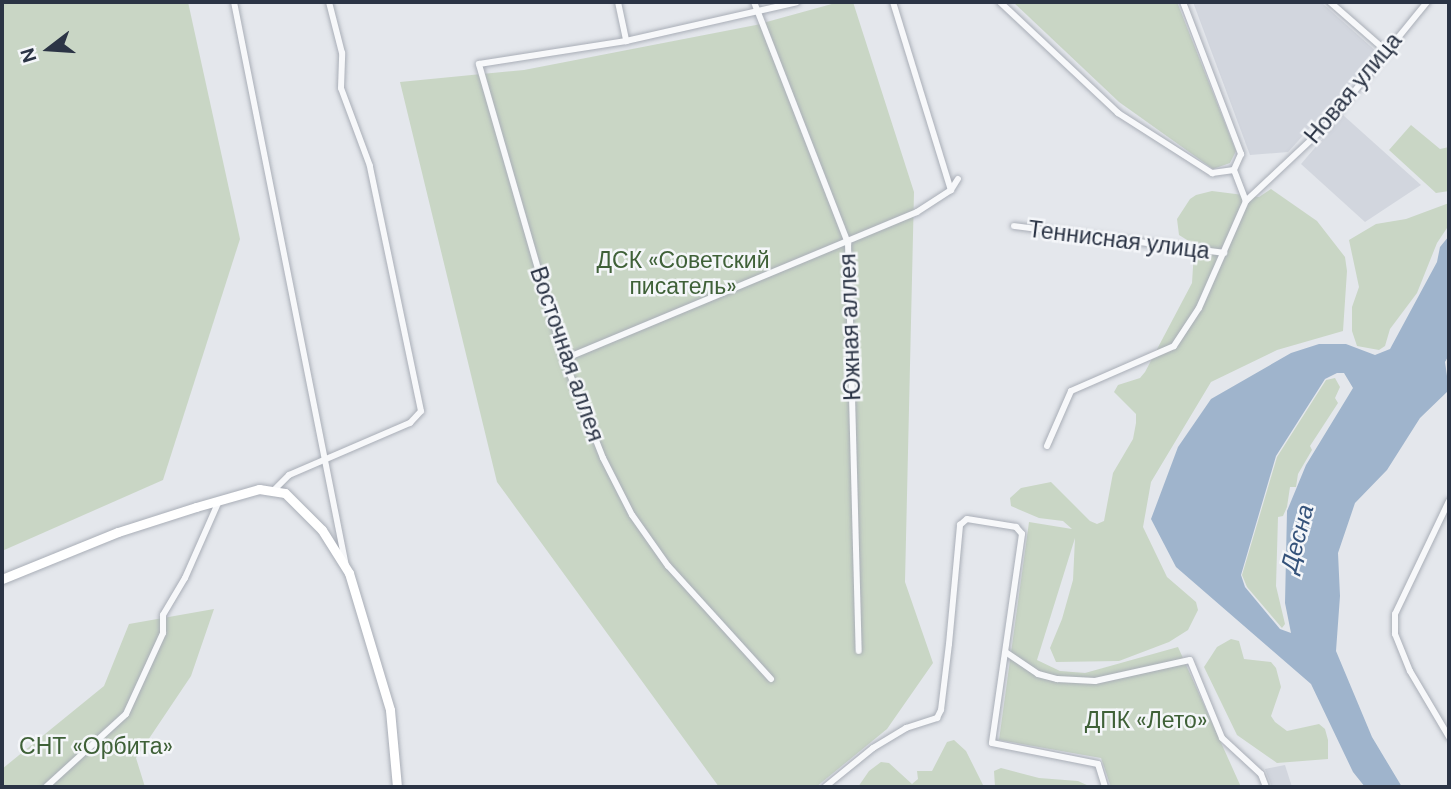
<!DOCTYPE html>
<meta charset="utf-8">
<style>
body{margin:0}
#map{position:relative;width:1451px;height:789px;overflow:hidden;background:#e4e7ec;font-family:"DM Sans",sans-serif}
div>[style]{position:absolute}
.built>*{inset:0;background:#d2d6de}
.green>*{inset:0;background:#c9d6c5}
.water>*{inset:0;background:#9fb4cc}
.roads{filter:drop-shadow(0 0 2px #a9aeb7) drop-shadow(0 0 2px #a9aeb7)}
.street>*{height:6px;margin:-3px;padding:0 3px;transform-origin:3px;border-radius:3px;background:#f7f8fa}
.secondary>*{height:9px;margin:-4.5px;padding:0 4.5px;transform-origin:4.5px;border-radius:4.5px;background:#fff}
span{translate:-50% -50%;white-space:nowrap;text-align:center;line-height:1.15;-webkit-text-stroke:5px #f4f6f9;paint-order:stroke}
.street-label{font-size:23px;color:#2b3445}
.park-label{font-size:23px;color:#3f6138}
.water-label{font-size:24px;color:#34527a;font-style:italic}
.frame{position:absolute;inset:0;border:4px solid #2b3445;pointer-events:none}
.north{position:absolute;left:14px;top:14px;width:70px;height:70px;-webkit-text-stroke:5px #f4f6f9;paint-order:stroke;rotate:253deg;font-size:19px;font-weight:700;line-height:28px;text-align:center;color:#2b3445}
.north::after{content:'';display:block;margin:auto;width:24px;height:32px;background:#2b3445;clip-path:polygon(50% 0,100% 100%,50% 72%,0 100%)}
</style>
<div id="map">
<div class="built">
<i style="clip-path:polygon(1193px 2px,1321px 2px,1378px 53px,1288px 152px,1250px 155px)"></i>
<i style="clip-path:polygon(1343px 115px,1421px 185px,1365px 222px,1301px 164px)"></i>
<i style="clip-path:polygon(1285px 765px,1292px 787px,1272px 787px,1265px 769px)"></i>
</div>
<div class="green">
<i style="clip-path:polygon(2px 2px,188px 2px,240px 239px,163px 480px,2px 551px)"></i>
<i style="clip-path:polygon(839px 2px,853px 2px,914px 192px,905px 582px,933px 663px,887px 729px,816px 787px,719px 787px,497px 482px,400px 82px,524px 70px,756px 25px)"></i>
<i style="clip-path:polygon(1013px 2px,1177px 2px,1236px 151px,1230px 163px,1213px 169px,1119px 102px)"></i>
<i style="clip-path:polygon(1411px 125px,1440px 149px,1449px 147px,1449px 191px,1436px 193px,1389px 150px)"></i>
<i style="clip-path:polygon(1271px 189px,1317px 221px,1345px 257px,1347px 271px,1343px 331px,1277px 350px,1211px 382px,1151px 482px,1143px 527px,1167px 577px,1196px 602px,1198px 610px,1188px 630px,1169px 642px,1119px 661px,1056px 662px,1050px 648px,1062px 619px,1073px 580px,1075px 538px,1037px 660px,1060px 671px,1085px 673px,1178px 647px,1241px 787px,1111px 787px,1101px 758px,999px 740px,1029px 522px,1072px 529px,1063px 521px,1039px 518px,1011px 506px,1010px 498px,1021px 488px,1051px 482px,1090px 521px,1097px 524px,1104px 521px,1113px 473px,1133px 439px,1136px 423px,1136px 414px,1114px 392px,1118px 385px,1140px 378px,1145px 372px,1192px 283px,1194px 251px,1192px 243px,1179px 235px,1177px 219px,1190px 199px,1196px 195px,1212px 191px,1259px 197px)"></i>
<i style="clip-path:polygon(1449px 203px,1449px 225px,1437px 243px,1417px 293px,1390px 329px,1385px 346px,1379px 350px,1357px 346px,1352px 331px,1352px 307px,1359px 287px,1349px 240px,1376px 224px,1406px 219px)"></i>
<i style="clip-path:polygon(1335px 378px,1340px 387px,1335px 398px,1338px 403px,1310px 446px,1312px 450px,1298px 474px,1296px 487px,1290px 487px,1287px 507px,1283px 516px,1278px 517px,1276px 586px,1285px 624px,1282px 628px,1247px 587px,1242px 575px,1277px 457px,1326px 380px)"></i>
<i style="clip-path:polygon(214px 609px,191px 676px,136px 758px,145px 787px,2px 787px,2px 769px,104px 686px,129px 624px)"></i>
<i style="clip-path:polygon(1231px 639px,1239px 641px,1244px 659px,1271px 662px,1276px 668px,1281px 687px,1271px 716px,1275px 722px,1287px 731px,1319px 724px,1325px 729px,1328px 740px,1328px 759px,1277px 763px,1237px 735px,1204px 667px,1217px 647px)"></i>
<i style="clip-path:polygon(954px 740px,966px 751px,984px 787px,858px 787px,869px 771px,881px 762px,889px 763px,912px 784px,918px 779px,917px 771px,932px 771px,947px 742px)"></i>
<i style="clip-path:polygon(1001px 768px,1039px 778px,1078px 781px,1091px 787px,995px 787px,994px 771px)"></i>
</div>
<div class="water">
<i style="clip-path:polygon(evenodd,1449px 236px,1449px 355px,1445px 362px,1449px 390px,1420px 418px,1387px 470px,1355px 503px,1338px 553px,1340px 596px,1336px 651px,1372px 737px,1402px 787px,1365px 787px,1353px 772px,1311px 684px,1176px 567px,1151px 519px,1178px 447px,1211px 399px,1291px 353px,1319px 344px,1346px 344px,1375px 355px,1390px 349px,1437px 262px,1440px 247px,1449px 236px,1337px 373px,1344px 373px,1353px 388px,1306px 465px,1287px 511px,1285px 603px,1291px 633px,1280px 629px,1245px 587px,1241px 575px,1276px 456px,1325px 379px,1337px 373px)"></i>
</div>
<div class="roads">
<div class="street">
<i style="left:234px;top:2px;width:575px;rotate:78.77deg"></i>
<i style="left:618px;top:2px;width:40px;rotate:78deg"></i>
<i style="left:754px;top:2px;width:259px;rotate:68.7deg"></i>
<i style="left:848px;top:243px;width:408px;rotate:88.5deg"></i>
<i style="left:893px;top:2px;width:197px;rotate:72.9deg"></i>
<i style="left:1000px;top:2px;width:162px;rotate:43.2deg"></i>
<i style="left:1118px;top:113px;width:112px;rotate:32.6deg"></i>
<i style="left:1212px;top:173px;width:22px;rotate:-8deg"></i>
<i style="left:1183px;top:2px;width:163px;rotate:69.1deg"></i>
<i style="left:1241px;top:154px;width:17px;rotate:114deg"></i>
<i style="left:1234px;top:170px;width:33px;rotate:69deg"></i>
<i style="left:1330px;top:2px;width:73px;rotate:41.1deg"></i>
<i style="left:1014px;top:226px;width:212px;rotate:7.3deg"></i>
<i style="left:564px;top:359px;width:382px;rotate:-22.6deg"></i>
<i style="left:917px;top:212px;width:40px;rotate:-32.9deg"></i>
<i style="left:951px;top:190px;width:13px;rotate:-58deg"></i>
<i style="left:1047px;top:446px;width:60px;rotate:-66.4deg"></i>
<i style="left:1071px;top:391px;width:112px;rotate:-23.6deg"></i>
<i style="left:1174px;top:346px;width:45px;rotate:-56.7deg"></i>
<i style="left:1199px;top:308px;width:117px;rotate:-66.3deg"></i>
<i style="left:1246px;top:201px;width:110px;rotate:-43.2deg"></i>
<i style="left:1326px;top:126px;width:160px;rotate:-50.8deg"></i>
<i style="left:275px;top:489px;width:20px;rotate:-45deg"></i>
<i style="left:289px;top:475px;width:132px;rotate:-23.3deg"></i>
<i style="left:410px;top:423px;width:16px;rotate:-47deg"></i>
<i style="left:421px;top:411px;width:250px;rotate:-101.8deg"></i>
<i style="left:370px;top:166px;width:83px;rotate:-110.4deg"></i>
<i style="left:341px;top:88px;width:35px;rotate:-88deg"></i>
<i style="left:342px;top:53px;width:53px;rotate:-104.3deg"></i>
<i style="left:1449px;top:501px;width:125px;rotate:115.5deg"></i>
<i style="left:1395px;top:614px;width:20px;rotate:90deg"></i>
<i style="left:1395px;top:634px;width:40px;rotate:68deg"></i>
<i style="left:1410px;top:671px;width:77px;rotate:59.4deg"></i>
<i style="left:1007px;top:653px;width:37px;rotate:34deg"></i>
<i style="left:1038px;top:674px;width:20px;rotate:15deg"></i>
<i style="left:1057px;top:679px;width:38px;rotate:3deg"></i>
<i style="left:1095px;top:681px;width:97px;rotate:-12.5deg"></i>
<i style="left:1190px;top:660px;width:84px;rotate:67.7deg"></i>
<i style="left:1222px;top:738px;width:53px;rotate:42.7deg"></i>
<i style="left:1261px;top:774px;width:14px;rotate:69deg"></i>
<i style="left:771px;top:679px;width:153px;rotate:-132.3deg"></i>
<i style="left:668px;top:566px;width:62px;rotate:-125.2deg"></i>
<i style="left:632px;top:515px;width:64px;rotate:-117deg"></i>
<i style="left:603px;top:458px;width:106px;rotate:-111.5deg"></i>
<i style="left:564px;top:359px;width:307px;rotate:-106.1deg"></i>
<i style="left:479px;top:64px;width:149px;rotate:-8.9deg"></i>
<i style="left:626px;top:41px;width:175px;rotate:-12.8deg"></i>
<i style="left:46px;top:787px;width:108px;rotate:-42.4deg"></i>
<i style="left:126px;top:714px;width:89px;rotate:-65.4deg"></i>
<i style="left:163px;top:633px;width:18px;rotate:-90deg"></i>
<i style="left:163px;top:615px;width:43px;rotate:-59.3deg"></i>
<i style="left:185px;top:578px;width:84px;rotate:-66.2deg"></i>
<i style="left:825px;top:787px;width:62px;rotate:-39.1deg"></i>
<i style="left:873px;top:748px;width:39px;rotate:-31deg"></i>
<i style="left:906px;top:728px;width:33px;rotate:-18deg"></i>
<i style="left:937px;top:718px;width:9px;rotate:-63deg"></i>
<i style="left:941px;top:710px;width:66px;rotate:-83.1deg"></i>
<i style="left:949px;top:644px;width:120px;rotate:-84.7deg"></i>
<i style="left:960px;top:525px;width:9px;rotate:-41deg"></i>
<i style="left:967px;top:519px;width:50px;rotate:9.3deg"></i>
<i style="left:1016px;top:527px;width:9px;rotate:49deg"></i>
<i style="left:1022px;top:534px;width:211px;rotate:98.2deg"></i>
<i style="left:992px;top:743px;width:108px;rotate:11.2deg"></i>
<i style="left:1098px;top:764px;width:24px;rotate:73deg"></i>
</div>
<div class="secondary">
<i style="left:2px;top:579px;width:125px;rotate:-22.1deg"></i>
<i style="left:118px;top:532px;width:82px;rotate:-17.8deg"></i>
<i style="left:196px;top:507px;width:66px;rotate:-15.9deg"></i>
<i style="left:259px;top:489px;width:26px;rotate:9deg"></i>
<i style="left:285px;top:493px;width:52px;rotate:45deg"></i>
<i style="left:322px;top:530px;width:51px;rotate:57.9deg"></i>
<i style="left:349px;top:573px;width:143px;rotate:73.3deg"></i>
<i style="left:390px;top:710px;width:77px;rotate:84.8deg"></i>
</div>
</div>
<div class="street-label">
<span style="left:1353px;top:88px;rotate:-50deg">Новая улица</span>
<span style="left:1119px;top:240px;rotate:7deg">Теннисная улица</span>
<span style="left:850px;top:327px;rotate:-92deg">Южная аллея</span>
<span style="left:567px;top:354px;rotate:71deg">Восточная аллея</span>
</div>
<div class="park-label">
<span style="left:683px;top:273px">ДСК «Советский<br>писатель»</span>
<span style="left:1146px;top:720px">ДПК «Лето»</span>
<span style="left:96px;top:746px">СНТ «Орбита»</span>
</div>
<div class="water-label">
<span style="left:1297px;top:538px;rotate:-75deg">Десна</span>
</div>
<div class="frame"></div>
<div class="north">N</div>
</div>
